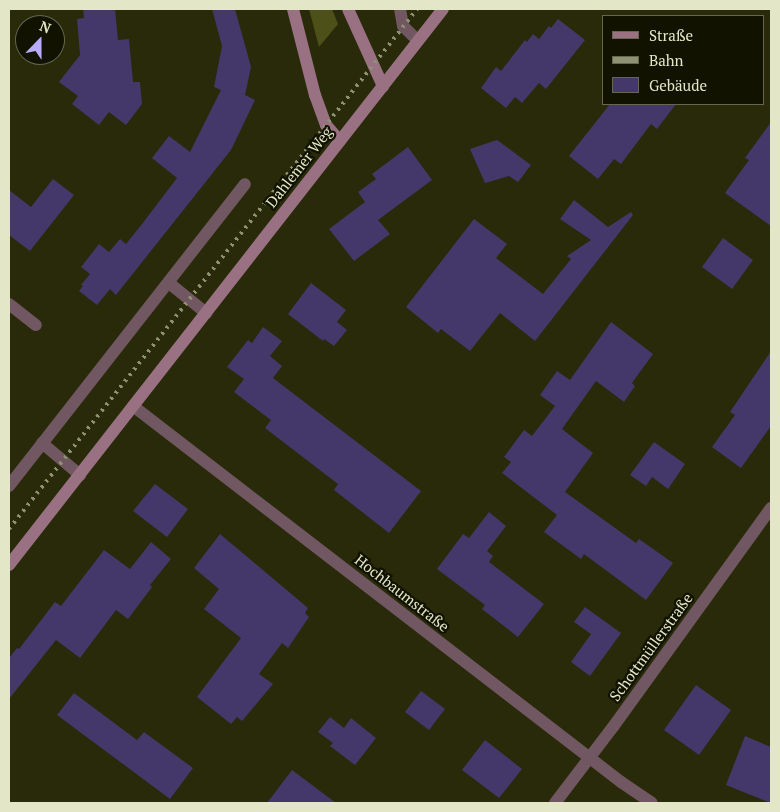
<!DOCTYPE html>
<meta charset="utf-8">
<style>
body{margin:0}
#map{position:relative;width:780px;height:812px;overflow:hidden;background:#282a09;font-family:"PT Serif",serif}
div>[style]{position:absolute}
.green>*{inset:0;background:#4d5018}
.building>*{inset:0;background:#433869}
.street>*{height:12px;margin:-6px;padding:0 6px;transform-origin:6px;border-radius:6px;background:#705761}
.secondary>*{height:12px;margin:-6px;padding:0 6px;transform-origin:6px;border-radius:6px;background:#997182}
.rail>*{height:4px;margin-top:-2px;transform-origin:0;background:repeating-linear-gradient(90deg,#8f9272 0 2.5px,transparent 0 7.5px)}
span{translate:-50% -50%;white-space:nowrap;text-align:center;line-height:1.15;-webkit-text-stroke:4.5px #111200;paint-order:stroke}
.street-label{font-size:15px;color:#e3e7c7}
.frame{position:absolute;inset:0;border:10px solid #e3e7c7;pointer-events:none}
.legend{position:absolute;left:602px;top:15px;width:162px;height:90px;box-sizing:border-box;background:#111200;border:1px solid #656750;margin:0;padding:6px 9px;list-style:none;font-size:15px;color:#e3e7c7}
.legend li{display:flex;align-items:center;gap:10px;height:25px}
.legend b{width:25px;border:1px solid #656750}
.north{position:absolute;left:15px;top:15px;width:50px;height:50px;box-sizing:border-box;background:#111200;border:1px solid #656750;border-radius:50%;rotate:22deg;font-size:14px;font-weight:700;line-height:20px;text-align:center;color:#e3e7c7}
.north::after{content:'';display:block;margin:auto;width:18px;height:22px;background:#b9abf7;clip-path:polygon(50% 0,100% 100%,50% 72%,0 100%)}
</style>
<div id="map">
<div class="green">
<i style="clip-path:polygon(309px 9px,332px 9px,338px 24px,319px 47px)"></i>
</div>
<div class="building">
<i style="clip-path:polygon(83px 9px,115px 9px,118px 40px,129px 39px,133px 82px,140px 82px,142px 104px,126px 125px,109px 112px,99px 125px,72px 104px,78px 96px,59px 82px,80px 55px,77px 19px,84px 18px)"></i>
<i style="clip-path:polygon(212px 9px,235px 9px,251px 67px,245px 95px,255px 100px,231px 150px,116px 295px,110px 289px,97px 305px,79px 291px,83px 286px,81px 285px,90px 274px,81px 267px,99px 244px,109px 252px,120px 239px,126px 244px,142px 224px,177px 178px,152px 158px,169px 136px,190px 152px,221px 90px,214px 87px,222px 46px)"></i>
<i style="clip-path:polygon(558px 19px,585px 40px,546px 89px,539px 83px,522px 103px,515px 97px,506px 108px,481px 88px,496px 67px,501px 71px,525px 40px,527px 42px,533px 34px,539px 39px,549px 26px,551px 28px)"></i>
<i style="clip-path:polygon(610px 104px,676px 104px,657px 129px,651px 124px,621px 164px,614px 159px,598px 179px,569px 156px)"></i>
<i style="clip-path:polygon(771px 122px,771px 226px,725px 193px,749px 160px,745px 158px)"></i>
<i style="clip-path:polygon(497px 140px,531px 165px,518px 182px,509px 176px,485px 183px,470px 149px)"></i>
<i style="clip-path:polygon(408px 147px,432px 180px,378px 220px,390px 234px,354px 261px,329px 229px,365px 202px,358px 192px,376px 179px,372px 174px)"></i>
<i style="clip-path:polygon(53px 179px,74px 195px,30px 251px,9px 235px,9px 190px,31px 207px)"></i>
<i style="clip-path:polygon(574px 200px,608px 227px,631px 212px,633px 215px,535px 341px,500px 313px,470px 351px,441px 329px,438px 333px,406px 307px,474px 219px,507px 244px,496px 258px,543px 294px,571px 259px,567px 256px,591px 240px,560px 219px)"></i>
<i style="clip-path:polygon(723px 238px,753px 260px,732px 289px,702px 267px)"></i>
<i style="clip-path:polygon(311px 283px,346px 310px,337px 322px,347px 330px,334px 346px,324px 339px,323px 341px,288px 314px)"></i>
<i style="clip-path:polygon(611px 322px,653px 354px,632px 383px,635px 386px,624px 402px,596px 381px,562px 429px,593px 453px,565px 492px,636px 543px,639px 539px,673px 563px,646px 600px,584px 554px,581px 559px,544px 532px,557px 515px,502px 473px,511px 462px,504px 457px,524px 430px,532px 436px,555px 406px,540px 395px,557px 371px,570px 380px)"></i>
<i style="clip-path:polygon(263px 327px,282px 341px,270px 356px,282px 366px,273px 378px,421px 491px,389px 533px,334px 490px,338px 484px,265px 428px,271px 420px,234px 392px,244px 379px,227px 367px,248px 340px,252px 343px)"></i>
<i style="clip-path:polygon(771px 351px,771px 426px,741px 468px,712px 447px,735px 415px,730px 412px)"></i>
<i style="clip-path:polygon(654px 442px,685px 464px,668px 489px,652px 477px,646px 486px,630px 475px)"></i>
<i style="clip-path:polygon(155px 484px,188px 509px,167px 537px,133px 511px)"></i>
<i style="clip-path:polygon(489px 512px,506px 526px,487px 551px,493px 556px,489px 562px,544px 604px,518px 637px,482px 609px,485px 605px,437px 569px,463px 534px,469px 538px)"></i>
<i style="clip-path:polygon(220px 534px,308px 608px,305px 613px,309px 617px,288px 648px,282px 643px,259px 674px,273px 684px,242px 721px,237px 717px,231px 724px,197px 697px,241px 638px,204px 609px,219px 589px,194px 568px)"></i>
<i style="clip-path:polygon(151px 542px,171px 559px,150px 585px,152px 587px,128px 619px,116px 610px,80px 658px,56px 640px,9px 699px,9px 658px,17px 648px,19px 649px,55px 602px,61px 606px,104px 550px,130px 569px)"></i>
<i style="clip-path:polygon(585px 607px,621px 633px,590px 676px,571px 662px,591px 634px,574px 622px)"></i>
<i style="clip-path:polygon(696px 685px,731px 710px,699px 755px,664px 730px)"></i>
<i style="clip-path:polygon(421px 691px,445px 709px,429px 730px,405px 712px)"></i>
<i style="clip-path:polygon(74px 693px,137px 740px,144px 732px,193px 768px,170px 799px,57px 715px)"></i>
<i style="clip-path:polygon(330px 717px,344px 728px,351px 718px,376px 738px,355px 765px,330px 746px,333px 743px,318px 732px)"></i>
<i style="clip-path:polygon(745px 736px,771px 747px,771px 803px,726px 785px)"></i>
<i style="clip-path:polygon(485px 740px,522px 769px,499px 798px,462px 770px)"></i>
<i style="clip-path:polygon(292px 770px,336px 803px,267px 803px)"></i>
</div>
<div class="street">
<i style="left:400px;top:9px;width:17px;rotate:80deg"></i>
<i style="left:403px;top:26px;width:21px;rotate:45deg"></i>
<i style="left:169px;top:283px;width:48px;rotate:39deg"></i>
<i style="left:9px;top:304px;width:34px;rotate:38deg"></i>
<i style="left:133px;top:406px;width:616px;rotate:37.61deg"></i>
<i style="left:621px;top:782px;width:37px;rotate:34deg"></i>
<i style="left:42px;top:443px;width:50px;rotate:40.1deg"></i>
<i style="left:9px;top:486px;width:383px;rotate:-52deg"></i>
<i style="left:555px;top:803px;width:96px;rotate:-52.7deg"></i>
<i style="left:613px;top:727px;width:270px;rotate:-54.2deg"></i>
</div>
<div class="secondary">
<i style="left:293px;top:9px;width:89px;rotate:75.7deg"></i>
<i style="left:315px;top:95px;width:32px;rotate:70deg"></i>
<i style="left:326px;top:125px;width:21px;rotate:49deg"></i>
<i style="left:348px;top:9px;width:85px;rotate:65.6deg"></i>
<i style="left:9px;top:565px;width:705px;rotate:-52.03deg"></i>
</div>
<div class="rail">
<i style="left:9px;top:529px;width:661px;rotate:-51.88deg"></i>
</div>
<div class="street-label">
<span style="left:299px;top:167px;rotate:-52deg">Dahlemer Weg</span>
<span style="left:402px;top:593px;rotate:38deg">Hochbaumstraße</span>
<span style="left:651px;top:647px;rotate:-54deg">Schottmüllerstraße</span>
</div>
<div class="frame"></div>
<ul class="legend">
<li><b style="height:6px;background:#997182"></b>Straße</li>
<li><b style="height:6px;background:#8f9272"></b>Bahn</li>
<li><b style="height:14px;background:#433869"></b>Gebäude</li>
</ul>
<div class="north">N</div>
</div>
